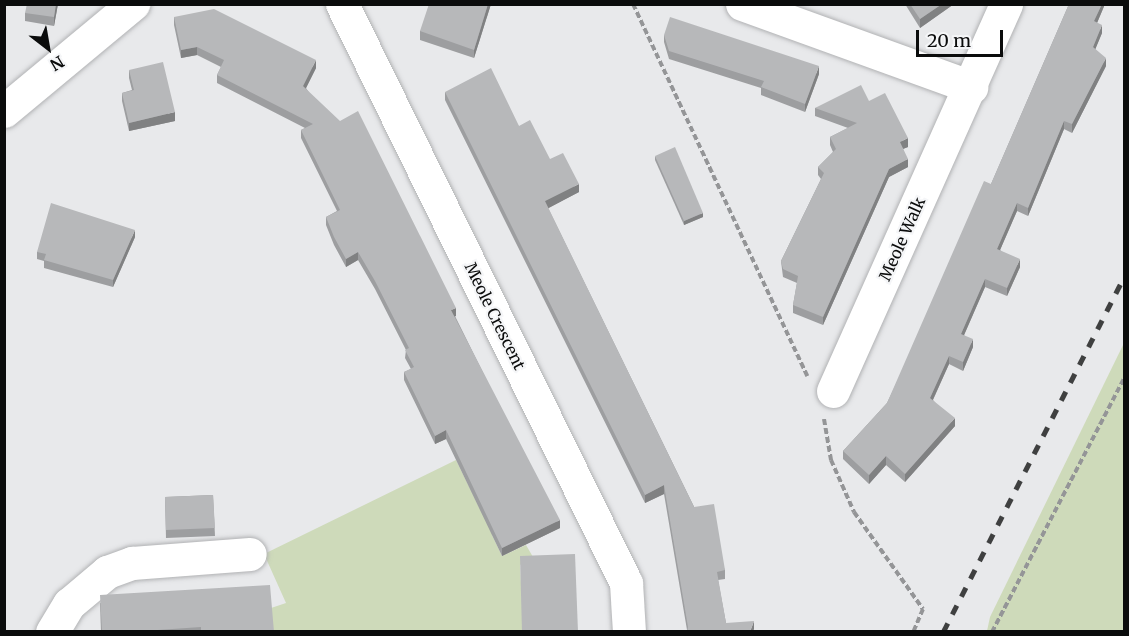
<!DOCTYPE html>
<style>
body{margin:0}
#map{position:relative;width:1129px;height:636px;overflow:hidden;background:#e8e9eb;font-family:Merriweather,serif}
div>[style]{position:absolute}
.green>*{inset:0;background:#cedaba}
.path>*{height:4px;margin-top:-2px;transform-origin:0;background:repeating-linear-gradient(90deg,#949597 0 6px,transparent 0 9px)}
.roads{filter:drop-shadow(0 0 2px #b1b2b4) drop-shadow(0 0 2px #b1b2b4)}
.minor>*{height:33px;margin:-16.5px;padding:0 16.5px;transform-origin:16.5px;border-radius:16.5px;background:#fff}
.rail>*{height:4.5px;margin-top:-2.25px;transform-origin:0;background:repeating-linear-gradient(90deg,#3f4040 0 10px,transparent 0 20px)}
.wall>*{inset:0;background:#9d9ea0}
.shaded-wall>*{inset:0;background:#808182}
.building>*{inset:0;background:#b7b8ba}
span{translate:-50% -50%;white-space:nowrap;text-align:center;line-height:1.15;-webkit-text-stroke:4.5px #f5f6f8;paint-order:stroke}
.street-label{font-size:16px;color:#0b0c0c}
.frame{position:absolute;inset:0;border:6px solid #0b0c0c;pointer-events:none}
.north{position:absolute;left:18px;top:18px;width:60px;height:60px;-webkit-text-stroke:4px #f5f6f8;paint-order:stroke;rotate:149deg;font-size:16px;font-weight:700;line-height:24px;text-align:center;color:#0b0c0c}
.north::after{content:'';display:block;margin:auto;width:21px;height:27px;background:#0b0c0c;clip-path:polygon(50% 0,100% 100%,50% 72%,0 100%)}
.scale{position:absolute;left:916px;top:30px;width:87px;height:27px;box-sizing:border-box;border:3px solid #0b0c0c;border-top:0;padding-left:8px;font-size:18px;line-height:21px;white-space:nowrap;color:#0b0c0c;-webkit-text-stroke:4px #f5f6f8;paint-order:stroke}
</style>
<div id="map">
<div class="green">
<i style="clip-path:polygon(1124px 343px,1124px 631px,987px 631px,990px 617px)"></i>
<i style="clip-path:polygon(456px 460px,479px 507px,513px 525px,492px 535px,502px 556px,526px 545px,533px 557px,520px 565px,522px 602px,540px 631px,273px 631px,271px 608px,286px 603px,264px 554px)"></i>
</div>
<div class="path">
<i style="left:633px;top:4px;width:411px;rotate:64.9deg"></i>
<i style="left:824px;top:419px;width:42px;rotate:80.3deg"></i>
<i style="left:831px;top:460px;width:57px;rotate:66.1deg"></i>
<i style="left:854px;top:512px;width:119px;rotate:54.6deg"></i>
<i style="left:923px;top:609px;width:25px;rotate:113deg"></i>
<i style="left:992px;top:632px;width:286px;rotate:-62.5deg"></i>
</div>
<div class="roads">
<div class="minor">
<i style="left:342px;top:4px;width:645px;rotate:63.87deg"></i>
<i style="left:626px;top:583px;width:49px;rotate:86.5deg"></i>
<i style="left:742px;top:4px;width:244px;rotate:19.9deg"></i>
<i style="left:4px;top:111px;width:168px;rotate:-39.7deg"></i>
<i style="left:833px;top:391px;width:424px;rotate:-65.9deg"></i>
<i style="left:52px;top:632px;width:33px;rotate:-59deg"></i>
<i style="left:69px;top:604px;width:50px;rotate:-40.1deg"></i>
<i style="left:107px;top:572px;width:27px;rotate:-20deg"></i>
<i style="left:132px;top:563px;width:118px;rotate:-4.4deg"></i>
</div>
</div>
<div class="rail">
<i style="left:943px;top:632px;width:398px;rotate:-63deg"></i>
</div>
<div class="wall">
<i style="clip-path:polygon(58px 4px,54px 26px,25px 21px,25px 13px)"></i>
<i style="clip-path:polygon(491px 4px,474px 58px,420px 40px,420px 31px)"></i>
<i style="clip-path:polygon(905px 4px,954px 4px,920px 28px)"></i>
<i style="clip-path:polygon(1069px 4px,1105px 4px,1097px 23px,1102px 33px,1095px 49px,1106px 66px,1072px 133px,1064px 129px,1028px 216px,1017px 211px,1000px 250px,1020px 267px,1007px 296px,985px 287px,964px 335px,973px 347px,963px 371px,949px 364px,933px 400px,955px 426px,905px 482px,886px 465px,869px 484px,843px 459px,843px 451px,887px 403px,991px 184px)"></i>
<i style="clip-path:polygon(174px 17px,316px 68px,306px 88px,456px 316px,455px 316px,560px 528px,502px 556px,446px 439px,435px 444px,404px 380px,404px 372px,411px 369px,405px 358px,406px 350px,375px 289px,358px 260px,346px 267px,334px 245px,326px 225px,326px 217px,337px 211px,301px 138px,301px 130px,305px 128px,217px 83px,217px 75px,221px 67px,197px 55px,181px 58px,174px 25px)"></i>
<i style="clip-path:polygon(664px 35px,819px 74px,805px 112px,761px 95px,761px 88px,669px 59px,664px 42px)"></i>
<i style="clip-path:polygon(129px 70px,175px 121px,129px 131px,122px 101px,122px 93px,132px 90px,129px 78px)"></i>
<i style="clip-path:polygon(445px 92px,519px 126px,579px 192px,548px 208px,725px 570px,725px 579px,718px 580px,726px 623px,754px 629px,687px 630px,664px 494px,645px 503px,445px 100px)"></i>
<i style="clip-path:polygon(869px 101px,908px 147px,903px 149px,908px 167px,889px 177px,823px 325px,793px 313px,793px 305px,797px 283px,783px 277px,781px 261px,821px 179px,818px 175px,818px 167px,833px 152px,830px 145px,830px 137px,848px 128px,815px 116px,815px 108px)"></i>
<i style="clip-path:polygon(655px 156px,703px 217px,684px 225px,655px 160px)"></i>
<i style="clip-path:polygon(135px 237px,113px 287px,44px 268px,44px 261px,37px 259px,37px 252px)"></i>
<i style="clip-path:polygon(213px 495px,215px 536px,166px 538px,165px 497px)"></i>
<i style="clip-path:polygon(100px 603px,274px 632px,101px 632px)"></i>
</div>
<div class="shaded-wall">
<i style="clip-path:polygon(56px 4px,58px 4px,54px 26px,54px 17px)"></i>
<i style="clip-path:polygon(488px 4px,491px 4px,474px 58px,474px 50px)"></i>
<i style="clip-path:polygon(942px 4px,954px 4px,920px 28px,920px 19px)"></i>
<i style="clip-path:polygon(1102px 4px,1105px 4px,1094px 30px,1094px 21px)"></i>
<i style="clip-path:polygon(1102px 25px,1102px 33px,1093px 55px,1093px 47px)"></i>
<i style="clip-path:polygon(197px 47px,197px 55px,181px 58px,181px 50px)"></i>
<i style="clip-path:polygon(1106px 58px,1106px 66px,1072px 133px,1072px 124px)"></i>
<i style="clip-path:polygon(316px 60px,316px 68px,303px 94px,303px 86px)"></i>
<i style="clip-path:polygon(819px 66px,819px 74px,805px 112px,805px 104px)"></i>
<i style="clip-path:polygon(175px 112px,175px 121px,129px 131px,129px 123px)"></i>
<i style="clip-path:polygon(1064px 121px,1064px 129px,1028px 216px,1028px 208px)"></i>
<i style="clip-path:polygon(908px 138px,908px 147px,900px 150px,900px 142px)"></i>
<i style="clip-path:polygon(908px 159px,908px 167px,889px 177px,823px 325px,823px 317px,889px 169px)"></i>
<i style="clip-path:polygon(579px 184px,579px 192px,545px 210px,545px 201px)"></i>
<i style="clip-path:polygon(1017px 203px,1017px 211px,997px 257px,997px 249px)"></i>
<i style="clip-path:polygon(703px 213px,703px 217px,684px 225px,684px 221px)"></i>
<i style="clip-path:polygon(135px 230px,135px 237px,113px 287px,113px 280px)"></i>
<i style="clip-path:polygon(358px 252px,358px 260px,346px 267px,346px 259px)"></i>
<i style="clip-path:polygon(1020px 259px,1020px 267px,1007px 296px,1007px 288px)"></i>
<i style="clip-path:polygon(985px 279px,985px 287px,961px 342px,961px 334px)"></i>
<i style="clip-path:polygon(456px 308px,456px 316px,451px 318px,451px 310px)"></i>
<i style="clip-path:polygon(973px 339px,973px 347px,963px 371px,963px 362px)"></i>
<i style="clip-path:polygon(949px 356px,949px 364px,930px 406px,930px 398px)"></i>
<i style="clip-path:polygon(955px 418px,955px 426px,905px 482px,905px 474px)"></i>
<i style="clip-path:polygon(446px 430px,446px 439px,435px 444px,435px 436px)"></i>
<i style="clip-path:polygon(886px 456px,886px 465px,869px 484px,869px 475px)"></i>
<i style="clip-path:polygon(664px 485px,664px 494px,645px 503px,645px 495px)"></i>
<i style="clip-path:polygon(560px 520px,560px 528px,502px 556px,502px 548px)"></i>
<i style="clip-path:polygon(754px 621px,754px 629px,753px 632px,750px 632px)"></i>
</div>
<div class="building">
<i style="clip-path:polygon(27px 4px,56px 4px,54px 17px,25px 13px)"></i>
<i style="clip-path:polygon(429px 4px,488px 4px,474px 50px,420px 31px)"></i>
<i style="clip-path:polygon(910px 4px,942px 4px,920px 19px)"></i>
<i style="clip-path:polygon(1069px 4px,1102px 4px,1094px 21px,1102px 25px,1093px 47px,1106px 58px,1072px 124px,1064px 121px,1028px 208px,1017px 203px,997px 249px,1020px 259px,1007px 288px,985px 279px,961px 334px,973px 339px,963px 362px,949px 356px,930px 398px,955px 418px,905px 474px,886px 456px,869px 475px,843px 451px,887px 403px,984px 181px,991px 184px)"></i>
<i style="clip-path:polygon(214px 9px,316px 60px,303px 86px,340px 121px,358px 111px,456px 308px,451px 310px,560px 520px,502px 548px,446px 430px,435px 436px,404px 372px,414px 367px,405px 350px,409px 348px,375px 281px,358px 252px,346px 259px,334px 237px,326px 217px,340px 210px,301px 130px,313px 124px,217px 75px,224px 60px,197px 47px,181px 50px,174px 17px)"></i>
<i style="clip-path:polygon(670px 17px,819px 66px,805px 104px,761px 87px,764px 81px,669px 51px,664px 35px)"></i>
<i style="clip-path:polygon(163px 62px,175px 112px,129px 123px,122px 93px,134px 90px,129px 70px)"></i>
<i style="clip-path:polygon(491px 68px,519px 126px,530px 120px,550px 159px,563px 153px,579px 184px,545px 201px,694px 507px,714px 504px,725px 570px,717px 572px,726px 623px,754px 621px,750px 632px,687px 632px,688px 627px,664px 485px,645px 495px,445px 92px)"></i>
<i style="clip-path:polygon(861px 85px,869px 101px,885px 93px,908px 138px,900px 142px,908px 159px,889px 169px,823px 317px,793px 305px,798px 276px,783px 269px,781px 261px,824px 173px,818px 167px,836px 149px,830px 137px,857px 123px,815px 108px)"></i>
<i style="clip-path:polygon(675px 147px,703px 213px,684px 221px,655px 156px)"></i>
<i style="clip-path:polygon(51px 203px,135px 230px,113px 280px,44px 260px,46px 254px,37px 252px)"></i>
<i style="clip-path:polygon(213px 495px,215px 528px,166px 530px,165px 497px)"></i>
<i style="clip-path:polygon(575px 554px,578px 632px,522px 632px,520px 556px)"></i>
<i style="clip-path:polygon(270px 585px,274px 632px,201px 632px,201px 627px,129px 632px,102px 632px,100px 595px)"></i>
</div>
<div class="street-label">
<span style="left:902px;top:239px;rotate:-66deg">Meole Walk</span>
<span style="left:495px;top:316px;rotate:64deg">Meole Crescent</span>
</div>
<div class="frame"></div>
<div class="north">N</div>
<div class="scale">20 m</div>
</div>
